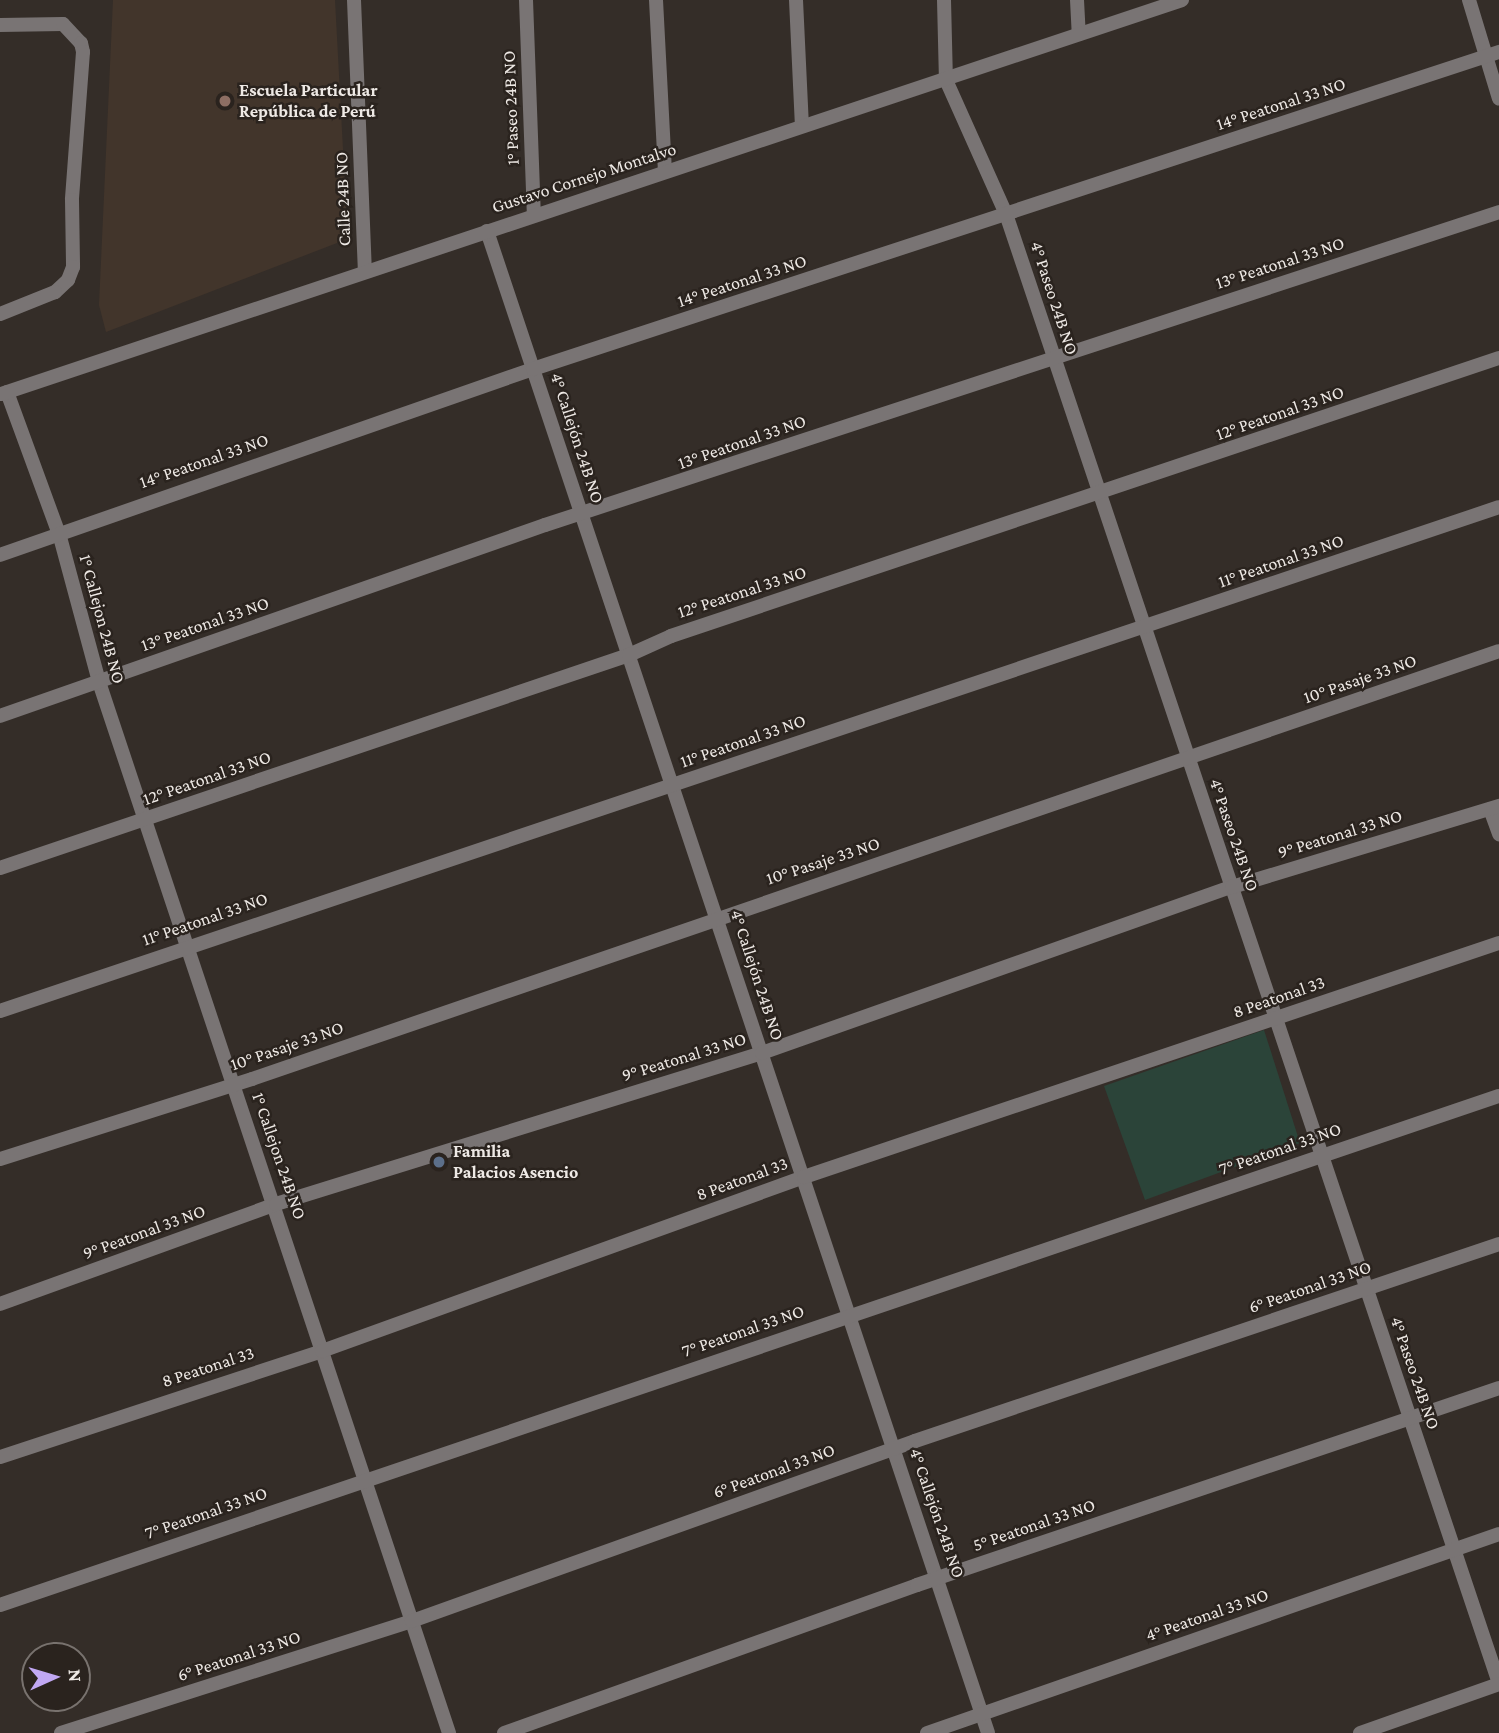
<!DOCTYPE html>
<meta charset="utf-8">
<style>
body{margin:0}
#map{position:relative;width:1499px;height:1733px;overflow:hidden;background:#342d28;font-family:"Crimson Pro",serif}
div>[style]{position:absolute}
.built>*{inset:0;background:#42352b}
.green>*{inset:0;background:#2b4439}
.minor>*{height:14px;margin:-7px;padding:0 7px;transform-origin:7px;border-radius:7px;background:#797474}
.dots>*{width:19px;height:19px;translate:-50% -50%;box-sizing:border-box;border:4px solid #2a231e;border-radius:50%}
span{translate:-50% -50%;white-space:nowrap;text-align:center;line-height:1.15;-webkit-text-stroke:5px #2a231e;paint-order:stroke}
.poi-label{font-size:18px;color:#eee9e5;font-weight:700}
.left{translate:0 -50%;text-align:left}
.street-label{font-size:18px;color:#eee9e5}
.north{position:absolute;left:21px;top:1642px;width:70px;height:70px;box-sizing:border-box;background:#2a231e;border:2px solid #78726e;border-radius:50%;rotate:86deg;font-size:19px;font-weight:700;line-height:28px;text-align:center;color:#eee9e5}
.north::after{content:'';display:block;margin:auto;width:24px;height:32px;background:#c1a8f3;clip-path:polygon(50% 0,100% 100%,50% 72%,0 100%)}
</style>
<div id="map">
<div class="built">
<i style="clip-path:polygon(113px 0,335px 0,347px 224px,337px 243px,106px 332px,99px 305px)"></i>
</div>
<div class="green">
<i style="clip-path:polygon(1264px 1030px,1300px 1143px,1145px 1200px,1104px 1086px)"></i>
</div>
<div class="minor">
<i style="left:354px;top:0;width:271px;rotate:87.7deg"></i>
<i style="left:526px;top:0;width:215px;rotate:87.9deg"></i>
<i style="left:656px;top:0;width:171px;rotate:87deg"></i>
<i style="left:796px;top:0;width:126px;rotate:87.3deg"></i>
<i style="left:944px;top:0;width:80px;rotate:88.6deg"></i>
<i style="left:946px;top:80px;width:147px;rotate:65.9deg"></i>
<i style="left:1006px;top:214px;width:1550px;rotate:71.45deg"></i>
<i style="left:1077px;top:0;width:34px;rotate:87deg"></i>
<i style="left:1469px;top:0;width:103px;rotate:73.1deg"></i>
<i style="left:0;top:25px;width:63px;rotate:-0.9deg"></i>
<i style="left:63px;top:24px;width:26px;rotate:47deg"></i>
<i style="left:81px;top:43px;width:9px;rotate:77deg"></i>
<i style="left:83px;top:52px;width:148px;rotate:94.3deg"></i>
<i style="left:72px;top:200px;width:67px;rotate:89.1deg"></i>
<i style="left:73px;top:267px;width:14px;rotate:111deg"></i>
<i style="left:68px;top:280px;width:18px;rotate:137deg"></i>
<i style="left:55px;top:292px;width:59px;rotate:158.2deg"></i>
<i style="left:487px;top:231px;width:1583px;rotate:71.55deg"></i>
<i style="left:7px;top:392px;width:154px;rotate:69.9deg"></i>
<i style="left:60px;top:537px;width:150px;rotate:74.9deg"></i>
<i style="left:99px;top:682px;width:1108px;rotate:71.58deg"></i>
<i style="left:1px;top:394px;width:1245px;rotate:-18.45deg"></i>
<i style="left:0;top:555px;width:565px;rotate:-19.24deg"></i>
<i style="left:533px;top:369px;width:1017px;rotate:-18.17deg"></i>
<i style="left:0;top:716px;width:577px;rotate:-19.31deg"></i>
<i style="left:545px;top:525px;width:1004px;rotate:-18.16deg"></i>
<i style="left:1490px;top:809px;width:27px;rotate:70deg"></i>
<i style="left:0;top:868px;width:664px;rotate:-18.71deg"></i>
<i style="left:629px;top:655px;width:46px;rotate:-24.3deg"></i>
<i style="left:671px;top:636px;width:873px;rotate:-18.56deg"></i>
<i style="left:0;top:1011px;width:1581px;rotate:-18.58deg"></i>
<i style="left:0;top:1159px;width:264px;rotate:-17.6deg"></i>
<i style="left:252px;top:1079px;width:1318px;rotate:-18.94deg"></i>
<i style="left:0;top:1304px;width:294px;rotate:-19.9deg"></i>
<i style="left:276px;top:1204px;width:509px;rotate:-17.26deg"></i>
<i style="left:762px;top:1053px;width:498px;rotate:-19.5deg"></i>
<i style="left:1232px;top:887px;width:279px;rotate:-16.9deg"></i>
<i style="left:0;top:1457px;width:339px;rotate:-18.2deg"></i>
<i style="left:322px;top:1351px;width:512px;rotate:-19.85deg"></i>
<i style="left:804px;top:1177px;width:733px;rotate:-18.61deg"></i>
<i style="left:0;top:1605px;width:1583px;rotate:-18.76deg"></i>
<i style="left:61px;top:1733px;width:368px;rotate:-17.7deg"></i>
<i style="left:412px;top:1621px;width:534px;rotate:-19.69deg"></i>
<i style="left:915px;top:1441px;width:616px;rotate:-18.64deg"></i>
<i style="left:504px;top:1733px;width:439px;rotate:-19.7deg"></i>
<i style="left:917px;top:1585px;width:614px;rotate:-18.7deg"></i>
<i style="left:927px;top:1733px;width:606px;rotate:-19.18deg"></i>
<i style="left:1360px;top:1733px;width:147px;rotate:-19.4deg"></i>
</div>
<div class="dots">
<i style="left:225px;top:101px;background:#8d6e63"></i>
<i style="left:439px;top:1162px;background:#5c6f8a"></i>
</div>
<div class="poi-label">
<span class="left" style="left:239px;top:101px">Escuela Particular<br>República de Perú</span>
<span class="left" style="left:453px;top:1162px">Familia<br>Palacios Asencio</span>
</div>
<div class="street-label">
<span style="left:1281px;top:104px;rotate:-18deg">14° Peatonal 33 NO</span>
<span style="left:511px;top:108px;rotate:-92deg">1° Paseo 24B NO</span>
<span style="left:584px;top:178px;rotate:-18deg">Gustavo Cornejo Montalvo</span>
<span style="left:343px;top:199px;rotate:-92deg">Calle 24B NO</span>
<span style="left:1280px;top:263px;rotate:-18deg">13° Peatonal 33 NO</span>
<span style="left:742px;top:281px;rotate:-18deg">14° Peatonal 33 NO</span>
<span style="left:1054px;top:298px;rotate:72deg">4° Paseo 24B NO</span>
<span style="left:1280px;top:413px;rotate:-19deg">12° Peatonal 33 NO</span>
<span style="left:577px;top:438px;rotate:72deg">4° Callejón 24B NO</span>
<span style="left:742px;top:442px;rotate:-19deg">13° Peatonal 33 NO</span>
<span style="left:204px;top:461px;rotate:-19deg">14° Peatonal 33 NO</span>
<span style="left:1281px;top:561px;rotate:-19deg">11° Peatonal 33 NO</span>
<span style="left:742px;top:592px;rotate:-18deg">12° Peatonal 33 NO</span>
<span style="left:102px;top:619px;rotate:75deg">1° Callejon 24B NO</span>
<span style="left:205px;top:624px;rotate:-19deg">13° Peatonal 33 NO</span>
<span style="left:1360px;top:679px;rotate:-19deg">10° Pasaje 33 NO</span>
<span style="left:743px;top:741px;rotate:-19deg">11° Peatonal 33 NO</span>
<span style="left:207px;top:778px;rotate:-19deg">12° Peatonal 33 NO</span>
<span style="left:1340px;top:834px;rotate:-17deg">9° Peatonal 33 NO</span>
<span style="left:1234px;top:835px;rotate:71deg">4° Paseo 24B NO</span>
<span style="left:823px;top:861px;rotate:-18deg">10° Pasaje 33 NO</span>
<span style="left:205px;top:919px;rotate:-19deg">11° Peatonal 33 NO</span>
<span style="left:757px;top:975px;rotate:72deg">4° Callejón 24B NO</span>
<span style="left:1279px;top:997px;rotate:-19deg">8 Peatonal 33</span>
<span style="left:287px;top:1046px;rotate:-19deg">10° Pasaje 33 NO</span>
<span style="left:684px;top:1057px;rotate:-17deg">9° Peatonal 33 NO</span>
<span style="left:1280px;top:1149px;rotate:-19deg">7° Peatonal 33 NO</span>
<span style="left:279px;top:1156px;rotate:71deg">1° Callejon 24B NO</span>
<span style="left:742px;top:1179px;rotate:-20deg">8 Peatonal 33</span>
<span style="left:144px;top:1232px;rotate:-20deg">9° Peatonal 33 NO</span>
<span style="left:1310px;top:1287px;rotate:-19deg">6° Peatonal 33 NO</span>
<span style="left:743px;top:1331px;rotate:-19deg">7° Peatonal 33 NO</span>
<span style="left:208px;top:1367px;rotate:-18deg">8 Peatonal 33</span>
<span style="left:1415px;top:1373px;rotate:71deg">4° Paseo 24B NO</span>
<span style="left:774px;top:1471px;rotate:-20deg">6° Peatonal 33 NO</span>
<span style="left:206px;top:1513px;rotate:-19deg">7° Peatonal 33 NO</span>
<span style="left:937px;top:1513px;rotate:71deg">4° Callejón 24B NO</span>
<span style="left:1034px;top:1525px;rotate:-19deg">5° Peatonal 33 NO</span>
<span style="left:1207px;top:1615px;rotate:-19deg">4° Peatonal 33 NO</span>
<span style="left:239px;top:1656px;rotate:-18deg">6° Peatonal 33 NO</span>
</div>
<div class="north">N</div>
</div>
